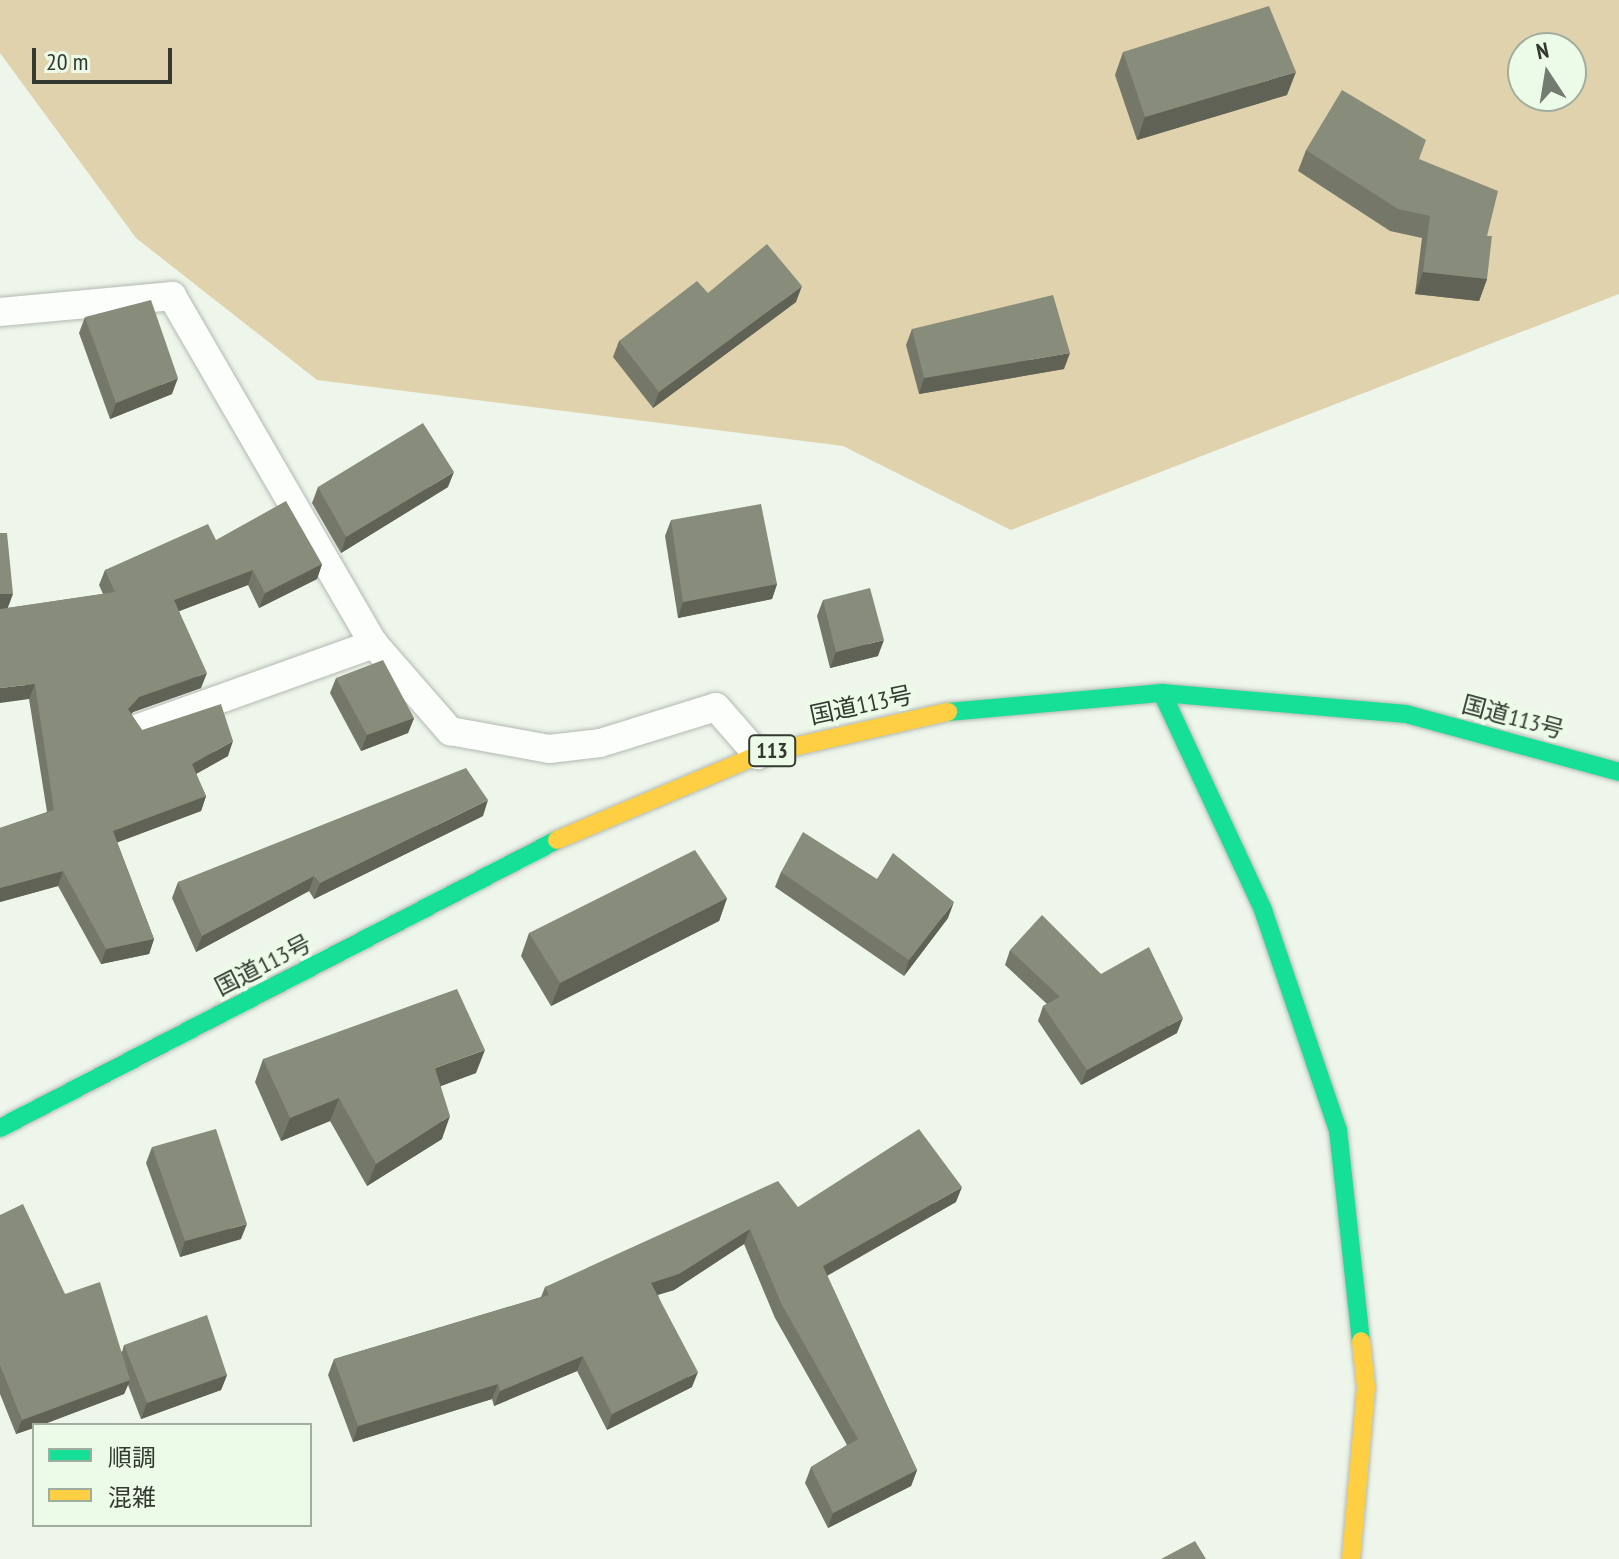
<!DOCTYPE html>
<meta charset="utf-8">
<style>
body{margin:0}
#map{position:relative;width:1619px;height:1559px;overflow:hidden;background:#eef6eb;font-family:"PT Sans Narrow","Noto Sans JP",sans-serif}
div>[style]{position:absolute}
.forest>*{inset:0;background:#dfd2ad}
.roads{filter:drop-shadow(0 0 2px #b3b9b1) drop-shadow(0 0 2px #b3b9b1)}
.lane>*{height:28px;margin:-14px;padding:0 14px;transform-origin:14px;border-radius:14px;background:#fcfefc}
.fast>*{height:18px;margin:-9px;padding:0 9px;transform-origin:9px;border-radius:9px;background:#16e098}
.slow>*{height:18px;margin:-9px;padding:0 9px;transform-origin:9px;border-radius:9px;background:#ffcf43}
.wall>*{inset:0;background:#757869}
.shaded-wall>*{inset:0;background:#5f6255}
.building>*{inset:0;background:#888c7a}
span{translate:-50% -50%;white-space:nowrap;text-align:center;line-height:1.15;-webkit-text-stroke:8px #ebfbe7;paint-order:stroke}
.shield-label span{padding:2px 6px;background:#ebfbe7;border:2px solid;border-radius:6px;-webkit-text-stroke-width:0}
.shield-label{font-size:22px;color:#333931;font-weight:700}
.street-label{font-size:24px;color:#333931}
.legend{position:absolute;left:32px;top:1423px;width:280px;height:104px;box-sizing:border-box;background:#ebfbe7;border:2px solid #a1ad9e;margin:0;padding:10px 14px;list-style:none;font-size:24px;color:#333931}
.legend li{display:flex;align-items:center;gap:16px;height:40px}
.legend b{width:40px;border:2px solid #a1ad9e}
.north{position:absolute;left:1507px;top:32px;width:80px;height:80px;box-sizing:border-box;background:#ebfbe7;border:2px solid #a1ad9e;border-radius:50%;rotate:348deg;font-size:22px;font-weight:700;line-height:32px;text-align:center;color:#333931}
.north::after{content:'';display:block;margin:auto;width:28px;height:36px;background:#747b72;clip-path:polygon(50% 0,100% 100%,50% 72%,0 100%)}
.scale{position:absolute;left:32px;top:48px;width:140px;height:36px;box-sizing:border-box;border:4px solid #333931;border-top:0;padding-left:10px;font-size:24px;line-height:28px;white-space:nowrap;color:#333931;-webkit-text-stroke:6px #ebfbe7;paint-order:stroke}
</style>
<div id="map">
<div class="forest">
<i style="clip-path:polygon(evenodd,0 0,1619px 0,1619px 294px,1011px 530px,843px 446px,317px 380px,136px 238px,0 53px,0 0,1523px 48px,1571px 48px,1571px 96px,1523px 96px,1523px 48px)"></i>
</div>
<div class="roads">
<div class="lane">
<i style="left:0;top:312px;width:173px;rotate:-5.3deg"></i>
<i style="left:172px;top:296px;width:402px;rotate:59.9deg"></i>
<i style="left:374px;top:644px;width:116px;rotate:48.9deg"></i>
<i style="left:450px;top:731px;width:101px;rotate:10.3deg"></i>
<i style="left:549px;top:749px;width:51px;rotate:-6.7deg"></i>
<i style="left:600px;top:743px;width:121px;rotate:-17.2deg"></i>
<i style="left:716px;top:707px;width:64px;rotate:48.8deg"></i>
<i style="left:139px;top:728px;width:250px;rotate:-19.7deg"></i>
</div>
<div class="fast">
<i style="left:1162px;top:693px;width:239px;rotate:65deg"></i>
<i style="left:1263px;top:910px;width:232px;rotate:71.2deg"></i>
<i style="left:1338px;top:1130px;width:212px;rotate:83.8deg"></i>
<i style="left:948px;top:712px;width:215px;rotate:-5.1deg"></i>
<i style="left:1162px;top:693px;width:245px;rotate:4.9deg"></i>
<i style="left:1406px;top:714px;width:221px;rotate:15.2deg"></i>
<i style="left:0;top:1128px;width:627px;rotate:-27.34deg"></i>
</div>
<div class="slow">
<i style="left:557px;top:840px;width:218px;rotate:-22.9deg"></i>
<i style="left:758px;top:755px;width:195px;rotate:-12.8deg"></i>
<i style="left:1351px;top:1559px;width:173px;rotate:-85deg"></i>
<i style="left:1366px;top:1387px;width:46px;rotate:-96.2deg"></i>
</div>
</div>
<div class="wall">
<i style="clip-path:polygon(1123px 52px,1287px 95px,1137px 140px,1115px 75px)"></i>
<i style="clip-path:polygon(1306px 150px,1419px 159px,1487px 236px,1487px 279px,1479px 301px,1415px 294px,1422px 238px,1390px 231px,1298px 171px)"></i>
<i style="clip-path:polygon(708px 293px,796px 302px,653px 408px,613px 357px,619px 341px)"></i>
<i style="clip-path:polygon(85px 317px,172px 394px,110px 419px,79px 333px)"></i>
<i style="clip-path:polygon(912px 329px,1064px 369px,919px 394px,906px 345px)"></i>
<i style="clip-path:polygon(318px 487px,448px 487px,341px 553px,312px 503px)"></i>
<i style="clip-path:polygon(671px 520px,777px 584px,772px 599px,678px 618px,665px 536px)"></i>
<i style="clip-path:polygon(216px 540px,322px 564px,317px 579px,259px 608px,248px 585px,179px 611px,201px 688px,133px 712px,131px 714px,142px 730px,228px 756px,196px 774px,206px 796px,201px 811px,117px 842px,154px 939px,149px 954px,101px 964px,58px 886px,0 902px,0 828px,47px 812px,29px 699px,8px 608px,103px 594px,99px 585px,105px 570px)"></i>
<i style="clip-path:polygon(823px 600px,878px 656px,830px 668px,817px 616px)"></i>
<i style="clip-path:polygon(336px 678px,414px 718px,408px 733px,361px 751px,330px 693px)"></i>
<i style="clip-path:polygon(483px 816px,314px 899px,309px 891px,196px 952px,172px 898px,178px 882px)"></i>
<i style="clip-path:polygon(781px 872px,877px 879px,948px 918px,904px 976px,775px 887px)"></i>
<i style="clip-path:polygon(727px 898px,719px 921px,551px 1006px,521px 956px,529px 933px)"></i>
<i style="clip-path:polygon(1010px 950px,1101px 974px,1177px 1033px,1081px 1085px,1038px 1021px,1043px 1006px,1047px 1004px,1005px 965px)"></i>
<i style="clip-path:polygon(263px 1059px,476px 1073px,441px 1086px,442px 1139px,367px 1186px,330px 1121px,281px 1141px,255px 1082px)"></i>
<i style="clip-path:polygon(152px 1147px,241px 1239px,180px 1257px,146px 1163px)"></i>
<i style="clip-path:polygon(956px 1202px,827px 1276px,917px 1470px,911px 1486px,828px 1528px,805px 1483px,811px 1467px,847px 1445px,775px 1318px,744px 1244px,674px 1290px,658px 1295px,692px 1387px,607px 1430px,577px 1371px,494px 1406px,492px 1399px,353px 1442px,328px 1375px,334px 1359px,541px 1297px,545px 1287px,798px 1207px)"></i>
<i style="clip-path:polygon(0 1215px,65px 1294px,122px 1352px,124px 1345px,227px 1375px,221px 1390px,141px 1419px,128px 1385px,124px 1394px,16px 1434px,0 1394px)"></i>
</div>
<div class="shaded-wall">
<i style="clip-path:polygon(1296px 72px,1287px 95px,1137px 140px,1145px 117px)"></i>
<i style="clip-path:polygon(1423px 272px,1487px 279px,1479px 301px,1415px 294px)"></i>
<i style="clip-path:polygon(802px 286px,796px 302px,653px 408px,659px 392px)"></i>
<i style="clip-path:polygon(1070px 353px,1064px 369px,919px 394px,924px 378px)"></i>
<i style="clip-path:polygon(178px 378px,172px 394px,110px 419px,116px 403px)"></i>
<i style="clip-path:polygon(454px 472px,448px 487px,341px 553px,346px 537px)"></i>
<i style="clip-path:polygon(322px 564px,317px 579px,259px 608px,265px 593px)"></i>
<i style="clip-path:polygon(253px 570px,248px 585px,169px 615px,174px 600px)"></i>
<i style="clip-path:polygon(777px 584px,772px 599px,678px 618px,683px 602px)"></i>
<i style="clip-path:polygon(0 594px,13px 594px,7px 610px,0 610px)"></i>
<i style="clip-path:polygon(884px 640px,878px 656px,830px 668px,836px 652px)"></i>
<i style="clip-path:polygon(207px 673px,201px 688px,133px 712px,123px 724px,128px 709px,139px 697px)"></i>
<i style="clip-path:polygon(35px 684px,29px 699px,0 703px,0 688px)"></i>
<i style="clip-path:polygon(414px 718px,408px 733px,361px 751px,367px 735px)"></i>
<i style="clip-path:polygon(233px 741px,228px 756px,187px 779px,192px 764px)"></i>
<i style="clip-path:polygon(206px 796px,201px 811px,108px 846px,113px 831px)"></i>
<i style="clip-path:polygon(488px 800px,483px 816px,314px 899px,320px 883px)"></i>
<i style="clip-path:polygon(63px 871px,58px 886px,0 902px,0 888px)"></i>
<i style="clip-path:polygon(314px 876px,309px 891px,196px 952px,202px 936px)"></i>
<i style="clip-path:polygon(727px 898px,719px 921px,551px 1006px,560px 983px)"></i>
<i style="clip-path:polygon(954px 902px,948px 918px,904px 976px,909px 960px)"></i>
<i style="clip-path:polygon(154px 939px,149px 954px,101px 964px,106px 949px)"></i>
<i style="clip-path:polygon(1183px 1018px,1177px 1033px,1081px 1085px,1087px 1070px)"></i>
<i style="clip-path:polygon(485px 1050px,476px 1073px,427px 1091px,435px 1068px)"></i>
<i style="clip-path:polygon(339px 1098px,330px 1121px,281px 1141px,290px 1118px)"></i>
<i style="clip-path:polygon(450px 1116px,442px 1139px,367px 1186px,376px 1164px)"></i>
<i style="clip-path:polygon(962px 1187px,956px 1202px,817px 1281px,823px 1266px)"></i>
<i style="clip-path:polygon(247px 1224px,241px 1239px,180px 1257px,185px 1241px)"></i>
<i style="clip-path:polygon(750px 1229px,744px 1244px,674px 1290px,646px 1298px,651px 1283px)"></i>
<i style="clip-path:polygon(583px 1356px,577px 1371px,494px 1406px,500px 1391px)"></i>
<i style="clip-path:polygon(698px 1372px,692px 1387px,607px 1430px,612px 1414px)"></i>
<i style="clip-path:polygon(227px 1375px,221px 1390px,141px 1419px,147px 1403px)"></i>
<i style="clip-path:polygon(130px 1380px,124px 1394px,42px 1425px,34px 1425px,34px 1428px,16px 1434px,22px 1420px)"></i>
<i style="clip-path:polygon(498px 1384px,492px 1399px,353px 1442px,358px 1426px)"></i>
<i style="clip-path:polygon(917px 1470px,911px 1486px,828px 1528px,833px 1513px)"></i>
</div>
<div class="building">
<i style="clip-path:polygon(1269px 6px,1296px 72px,1145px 117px,1123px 52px)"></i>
<i style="clip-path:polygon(1342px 90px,1426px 140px,1419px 159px,1498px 191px,1487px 236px,1492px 236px,1487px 279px,1423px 272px,1430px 216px,1398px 209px,1306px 150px)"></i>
<i style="clip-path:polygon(767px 244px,802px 286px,659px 392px,619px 341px,697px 281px,708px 293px)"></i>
<i style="clip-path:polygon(1053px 295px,1070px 353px,924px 378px,912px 329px)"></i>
<i style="clip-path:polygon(151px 300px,178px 378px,116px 403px,85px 317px)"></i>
<i style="clip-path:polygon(423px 423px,454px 472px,346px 537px,318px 487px)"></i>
<i style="clip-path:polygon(286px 501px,322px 564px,265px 593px,253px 570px,174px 600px,207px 673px,139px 697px,128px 709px,142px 730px,221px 704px,233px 741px,192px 764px,206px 796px,113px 831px,154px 939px,106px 949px,63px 871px,0 888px,0 828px,54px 810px,35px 684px,0 688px,0 609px,115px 592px,105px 570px,208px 524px,216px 540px)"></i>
<i style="clip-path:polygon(761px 504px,777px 584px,683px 602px,671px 520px)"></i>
<i style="clip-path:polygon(0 533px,7px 533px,13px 594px,0 594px)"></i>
<i style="clip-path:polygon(870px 588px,884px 640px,836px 652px,823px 600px)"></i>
<i style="clip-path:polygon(383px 660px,414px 718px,367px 735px,336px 678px)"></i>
<i style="clip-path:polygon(466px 768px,488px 800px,320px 883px,314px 876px,202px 936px,178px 882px)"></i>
<i style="clip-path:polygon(803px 832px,877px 879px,893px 853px,954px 902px,909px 960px,781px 872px)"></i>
<i style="clip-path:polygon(695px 850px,727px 898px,560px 983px,529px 933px)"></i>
<i style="clip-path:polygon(1042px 915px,1101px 974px,1149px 947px,1183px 1018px,1087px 1070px,1043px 1006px,1060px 997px,1010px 950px)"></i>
<i style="clip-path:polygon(457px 989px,485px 1050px,435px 1068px,450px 1116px,376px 1164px,339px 1098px,290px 1118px,263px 1059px)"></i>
<i style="clip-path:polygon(216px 1129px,247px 1224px,185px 1241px,152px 1147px)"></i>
<i style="clip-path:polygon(919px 1129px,962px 1187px,823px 1266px,917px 1470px,833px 1513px,811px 1467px,858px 1439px,781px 1303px,750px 1229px,679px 1274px,651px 1283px,698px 1372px,612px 1414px,583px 1356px,500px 1391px,498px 1384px,358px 1426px,334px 1359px,549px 1295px,545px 1287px,778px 1181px,798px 1207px)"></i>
<i style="clip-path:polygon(23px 1204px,65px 1294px,100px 1282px,130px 1380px,22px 1420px,0 1365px,0 1215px)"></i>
<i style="clip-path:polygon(207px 1315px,227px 1375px,147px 1403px,124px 1345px)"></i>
<i style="clip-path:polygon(1195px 1541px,1206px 1559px,1161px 1559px)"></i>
</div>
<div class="shield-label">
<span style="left:772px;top:751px">113</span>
</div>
<div class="street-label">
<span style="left:861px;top:705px;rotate:-12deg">国道113号</span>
<span style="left:1513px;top:717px;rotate:15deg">国道113号</span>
<span style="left:263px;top:965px;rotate:-27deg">国道113号</span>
</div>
<ul class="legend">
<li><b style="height:10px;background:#16e098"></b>順調</li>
<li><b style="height:10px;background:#ffcf43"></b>混雑</li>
</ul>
<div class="north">N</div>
<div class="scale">20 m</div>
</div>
